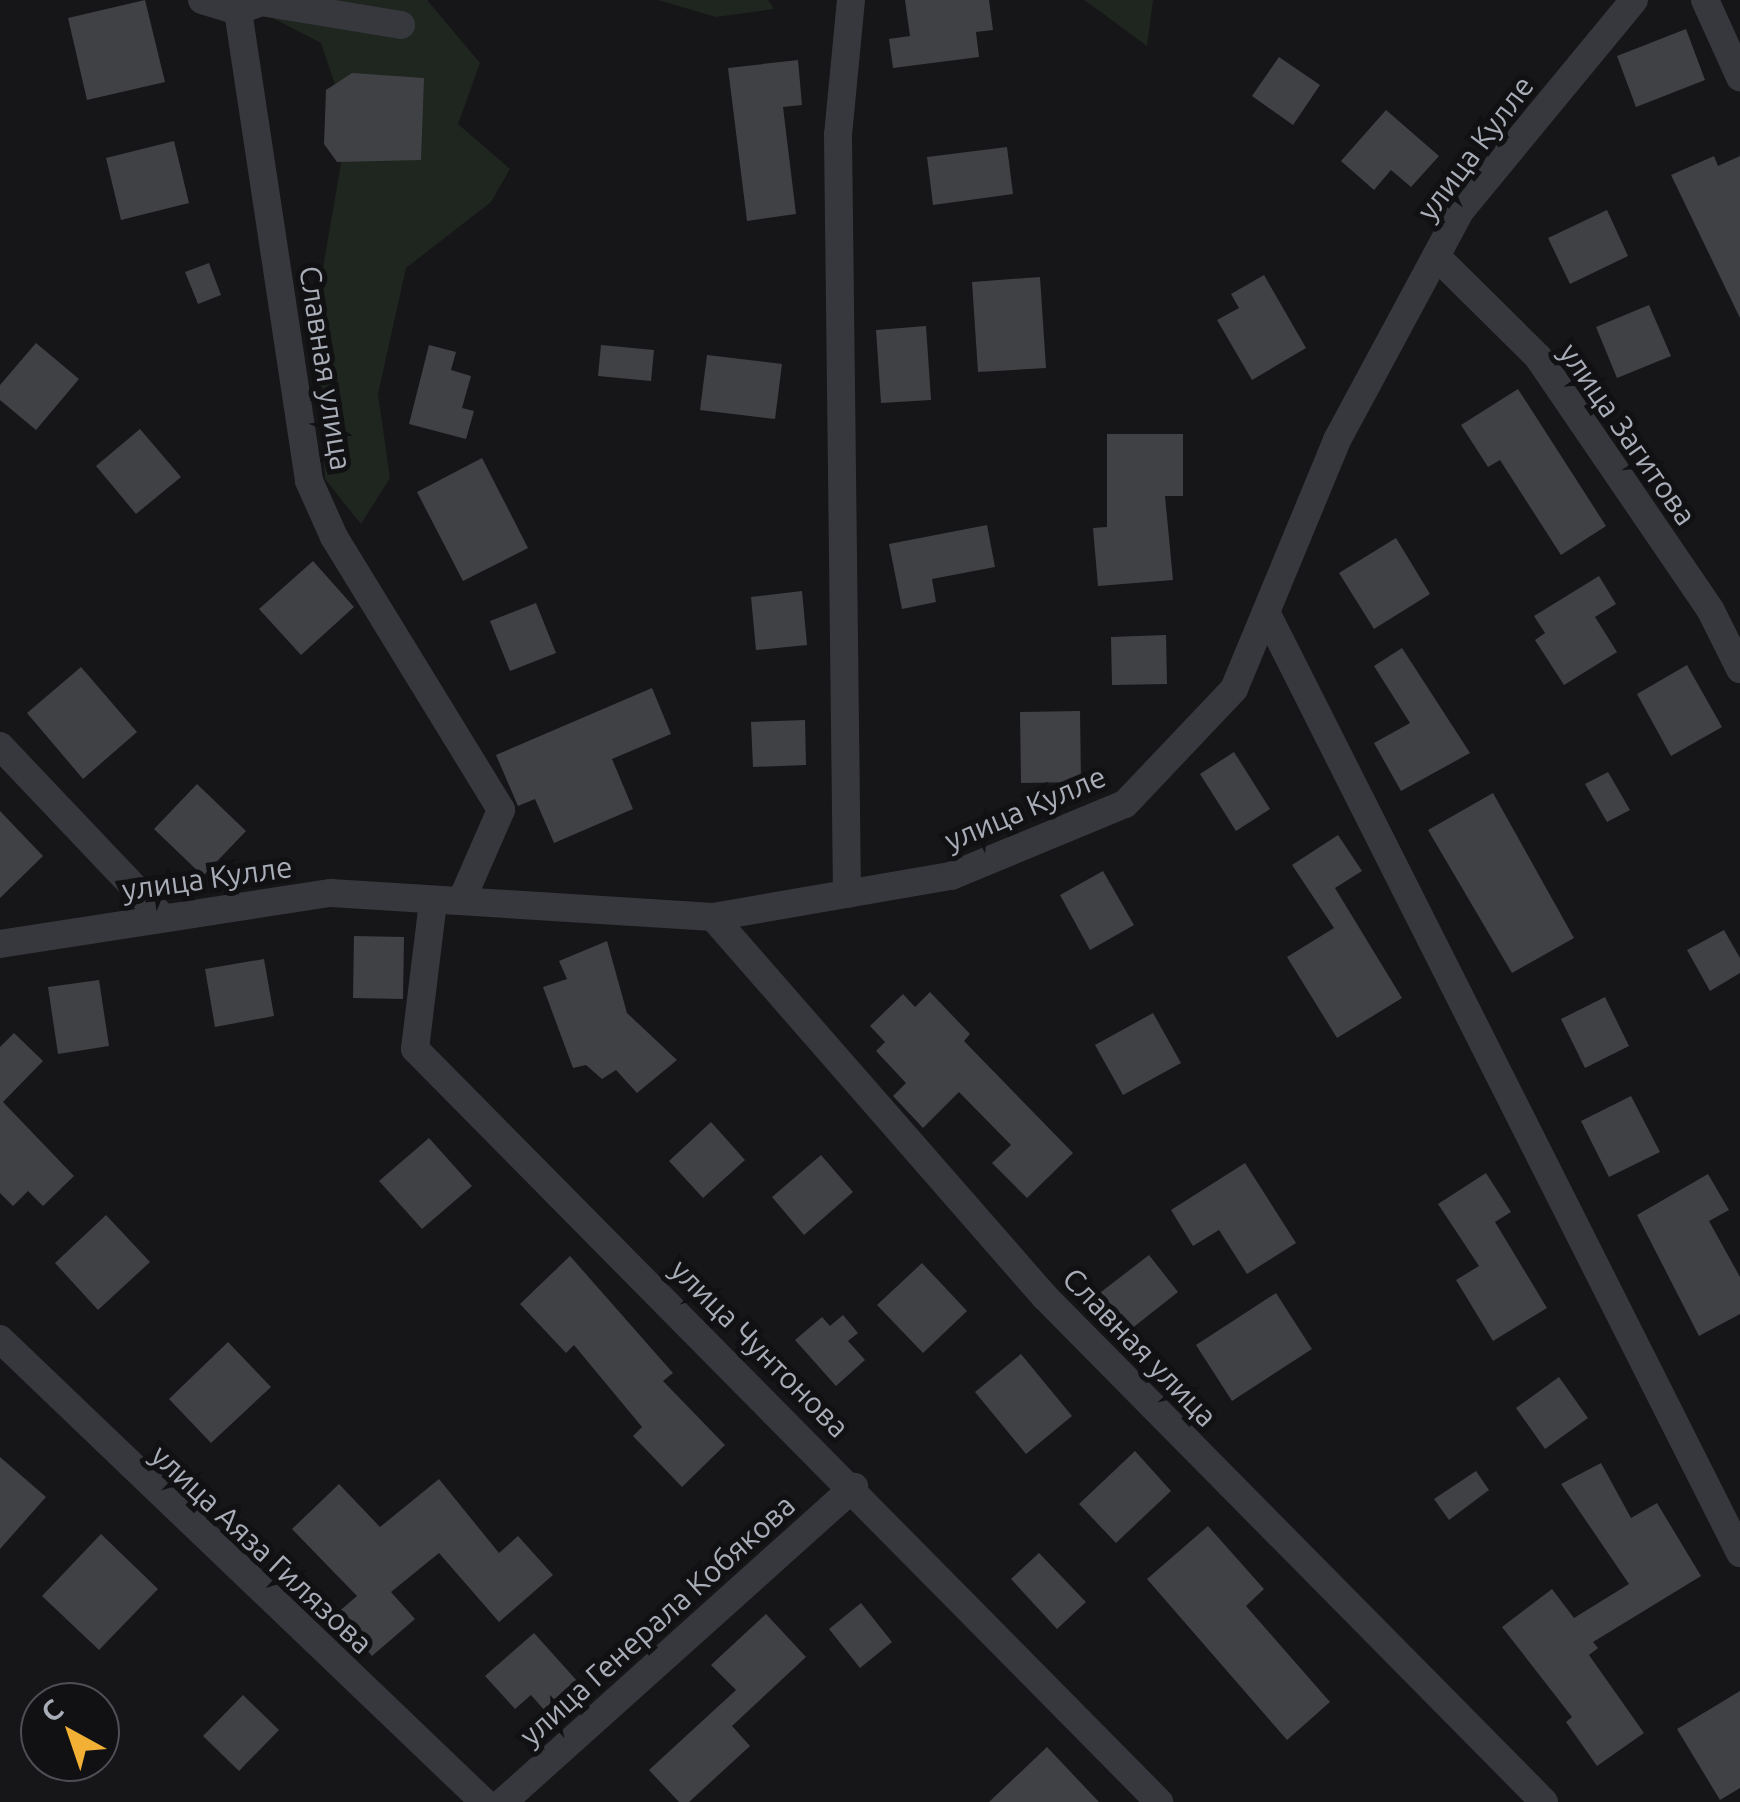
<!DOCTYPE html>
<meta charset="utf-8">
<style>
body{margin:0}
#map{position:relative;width:1740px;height:1802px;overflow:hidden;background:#161618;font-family:Ubuntu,sans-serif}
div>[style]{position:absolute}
.green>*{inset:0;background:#1e261f}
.building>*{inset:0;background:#404145}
.minor>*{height:28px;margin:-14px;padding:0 14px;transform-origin:14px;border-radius:14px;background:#37383d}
span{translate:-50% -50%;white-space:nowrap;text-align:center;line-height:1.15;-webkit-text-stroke:10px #111113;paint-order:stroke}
.street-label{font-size:30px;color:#a8adb8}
.north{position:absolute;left:20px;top:1682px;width:100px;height:100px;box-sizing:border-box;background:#111113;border:2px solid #4d4f55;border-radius:50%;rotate:320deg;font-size:28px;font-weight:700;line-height:40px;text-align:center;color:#a8adb8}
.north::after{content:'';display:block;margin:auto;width:35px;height:45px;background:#f2b134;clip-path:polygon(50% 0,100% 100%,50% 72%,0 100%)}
</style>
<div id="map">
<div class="green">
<i style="clip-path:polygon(238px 0,427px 0,480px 63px,458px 124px,510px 169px,491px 202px,406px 268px,378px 394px,390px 478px,361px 524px,325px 479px,316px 308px,348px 123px,321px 43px)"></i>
<i style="clip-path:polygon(658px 0,768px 0,774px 9px,716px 17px)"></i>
<i style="clip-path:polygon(1084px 0,1153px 0,1147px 46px,1094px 7px)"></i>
</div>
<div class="building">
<i style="clip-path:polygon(145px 0,165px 82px,87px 100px,68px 18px)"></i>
<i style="clip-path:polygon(905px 0,989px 0,993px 30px,976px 32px,979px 57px,893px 68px,889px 39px,910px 36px)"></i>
<i style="clip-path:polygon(1686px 29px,1705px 80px,1636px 107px,1617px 56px)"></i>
<i style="clip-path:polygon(1279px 57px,1320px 85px,1293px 125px,1252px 96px)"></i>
<i style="clip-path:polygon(798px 60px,802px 105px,783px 107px,796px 214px,747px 221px,728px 68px)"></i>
<i style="clip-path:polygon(352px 73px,424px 78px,421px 160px,337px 162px,324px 144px,326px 90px)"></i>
<i style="clip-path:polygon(1386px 110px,1439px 156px,1411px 187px,1391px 170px,1374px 190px,1341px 161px)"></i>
<i style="clip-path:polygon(174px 141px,189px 203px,121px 220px,106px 158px)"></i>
<i style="clip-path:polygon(1007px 147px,1013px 194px,933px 205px,927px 157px)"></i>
<i style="clip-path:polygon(1714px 156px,1718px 166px,1740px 156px,1740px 318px,1671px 175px)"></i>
<i style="clip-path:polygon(1607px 210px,1628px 256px,1570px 284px,1548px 238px)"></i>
<i style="clip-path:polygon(209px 263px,221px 295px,198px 304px,185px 272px)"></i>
<i style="clip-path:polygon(1264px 275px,1306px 348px,1252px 380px,1217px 320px,1239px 308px,1231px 294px)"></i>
<i style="clip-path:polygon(1040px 277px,1046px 368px,978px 372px,972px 282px)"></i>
<i style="clip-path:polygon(1649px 305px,1671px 356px,1617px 378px,1596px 327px)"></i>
<i style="clip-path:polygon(926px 326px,931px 400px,881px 403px,876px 330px)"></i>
<i style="clip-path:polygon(36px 343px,79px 379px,36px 430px,0 400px,0 385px)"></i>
<i style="clip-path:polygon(429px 345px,456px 352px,451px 370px,471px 376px,462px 408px,474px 411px,466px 439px,409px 424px)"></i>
<i style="clip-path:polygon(601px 345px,654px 350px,651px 381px,598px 376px)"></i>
<i style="clip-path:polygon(707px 355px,782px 364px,775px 419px,700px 410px)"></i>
<i style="clip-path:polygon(1518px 389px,1606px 526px,1561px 555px,1500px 460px,1488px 467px,1461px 425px)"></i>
<i style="clip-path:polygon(140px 429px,181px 477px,136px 514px,96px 466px)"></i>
<i style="clip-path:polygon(1107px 434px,1183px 434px,1183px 496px,1165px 496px,1173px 580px,1098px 586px,1093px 528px,1107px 527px)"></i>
<i style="clip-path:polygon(482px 458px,528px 548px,463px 581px,417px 492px)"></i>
<i style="clip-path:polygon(987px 525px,995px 567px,932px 579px,936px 602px,902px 609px,889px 544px)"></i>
<i style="clip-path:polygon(1396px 538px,1430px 594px,1374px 629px,1339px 573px)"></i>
<i style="clip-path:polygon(313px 561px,354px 607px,301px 655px,259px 609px)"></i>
<i style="clip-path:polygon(1599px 576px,1616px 604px,1595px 617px,1617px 652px,1564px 685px,1535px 640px,1545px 633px,1534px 616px)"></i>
<i style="clip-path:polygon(802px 591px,807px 645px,756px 650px,751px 597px)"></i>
<i style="clip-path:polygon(536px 603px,556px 653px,510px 671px,490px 621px)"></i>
<i style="clip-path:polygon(1166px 635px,1167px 684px,1112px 685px,1111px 637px)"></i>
<i style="clip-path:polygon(1402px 648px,1470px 753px,1401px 791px,1374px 743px,1410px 723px,1374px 666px)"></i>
<i style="clip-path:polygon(1687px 665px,1722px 727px,1671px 756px,1637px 694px)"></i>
<i style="clip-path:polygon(81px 667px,137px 732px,83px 779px,27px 713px)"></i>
<i style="clip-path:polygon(652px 688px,671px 734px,612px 759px,633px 809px,554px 843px,535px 799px,518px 806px,496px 755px)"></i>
<i style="clip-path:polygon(1080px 711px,1081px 782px,1021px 783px,1020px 712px)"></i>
<i style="clip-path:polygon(805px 720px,806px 765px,753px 767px,751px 722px)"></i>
<i style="clip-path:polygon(1234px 752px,1270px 809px,1236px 831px,1200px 774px)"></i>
<i style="clip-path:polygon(1608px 772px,1630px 810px,1607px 822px,1585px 784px)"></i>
<i style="clip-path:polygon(197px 784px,246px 831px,203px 876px,154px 829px)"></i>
<i style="clip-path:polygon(1493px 793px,1574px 938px,1512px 973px,1428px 830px)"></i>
<i style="clip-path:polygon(0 811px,43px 856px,0 898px)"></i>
<i style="clip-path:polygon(1338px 835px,1362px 871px,1335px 888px,1402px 998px,1337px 1038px,1287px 957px,1334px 928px,1292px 865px)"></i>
<i style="clip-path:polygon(1103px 871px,1134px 925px,1090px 950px,1060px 895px)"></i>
<i style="clip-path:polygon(1724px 930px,1740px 958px,1740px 973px,1710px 991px,1687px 950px)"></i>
<i style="clip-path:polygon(354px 936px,404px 937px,403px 999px,353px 998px)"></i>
<i style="clip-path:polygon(607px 941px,627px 1013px,677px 1060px,637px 1093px,616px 1070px,602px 1079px,586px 1065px,573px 1068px,543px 987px,567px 979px,559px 961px)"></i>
<i style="clip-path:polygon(264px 959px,274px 1016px,215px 1027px,205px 969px)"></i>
<i style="clip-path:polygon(99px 980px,109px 1046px,58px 1054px,48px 987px)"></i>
<i style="clip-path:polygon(930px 992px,970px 1034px,964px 1041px,1073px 1153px,1027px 1198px,992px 1163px,1011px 1145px,959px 1092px,923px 1128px,893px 1096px,906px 1083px,876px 1051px,885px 1042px,870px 1026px,903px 994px,915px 1007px)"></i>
<i style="clip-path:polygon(1605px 997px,1629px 1046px,1585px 1068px,1561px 1019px)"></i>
<i style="clip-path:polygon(1153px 1013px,1181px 1063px,1123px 1095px,1095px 1045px)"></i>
<i style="clip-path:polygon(14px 1033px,43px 1061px,3px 1102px,74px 1176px,43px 1206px,28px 1191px,13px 1206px,0 1193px,0 1047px)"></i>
<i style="clip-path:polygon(1631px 1096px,1660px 1152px,1609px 1177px,1581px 1121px)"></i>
<i style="clip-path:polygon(711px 1122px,745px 1160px,703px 1198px,669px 1161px)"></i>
<i style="clip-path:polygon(429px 1138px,472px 1186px,422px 1229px,379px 1181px)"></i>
<i style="clip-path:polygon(821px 1155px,853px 1192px,804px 1235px,772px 1197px)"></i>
<i style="clip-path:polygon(1245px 1163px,1296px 1243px,1247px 1274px,1219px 1230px,1193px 1246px,1171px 1210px)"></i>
<i style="clip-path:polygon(1486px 1173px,1511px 1212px,1495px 1222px,1547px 1308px,1493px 1341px,1456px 1280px,1479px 1266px,1438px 1204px)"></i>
<i style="clip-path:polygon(1708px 1174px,1729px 1210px,1709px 1221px,1740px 1277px,1740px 1314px,1699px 1336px,1637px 1215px)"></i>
<i style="clip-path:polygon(106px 1215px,150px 1262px,98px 1310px,55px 1263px)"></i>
<i style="clip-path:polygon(1149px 1255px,1178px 1292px,1121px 1337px,1092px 1299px)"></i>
<i style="clip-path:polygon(570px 1256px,673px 1373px,663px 1381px,725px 1445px,682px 1487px,633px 1436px,642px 1427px,574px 1345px,566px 1353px,520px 1304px)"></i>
<i style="clip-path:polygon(922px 1263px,967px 1311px,923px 1353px,877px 1305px)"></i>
<i style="clip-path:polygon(1276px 1293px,1312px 1349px,1232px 1401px,1196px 1345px)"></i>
<i style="clip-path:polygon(843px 1315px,858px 1333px,848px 1341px,865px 1360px,836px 1386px,795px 1340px,822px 1317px,830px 1326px)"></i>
<i style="clip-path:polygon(228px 1342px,271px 1387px,211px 1443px,169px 1399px)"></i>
<i style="clip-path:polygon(1021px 1354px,1072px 1416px,1026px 1454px,975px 1392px)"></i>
<i style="clip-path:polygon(1559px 1377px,1588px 1418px,1545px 1449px,1516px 1408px)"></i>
<i style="clip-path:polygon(1135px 1451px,1171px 1491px,1116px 1543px,1079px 1504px)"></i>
<i style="clip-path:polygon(0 1457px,46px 1497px,0 1549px)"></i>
<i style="clip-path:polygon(1601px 1463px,1631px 1518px,1657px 1503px,1701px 1576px,1593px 1642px,1598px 1648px,1589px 1655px,1644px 1733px,1597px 1766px,1566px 1722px,1572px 1717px,1502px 1627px,1552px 1589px,1574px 1618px,1629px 1584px,1561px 1484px)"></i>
<i style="clip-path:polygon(1476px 1471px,1489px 1490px,1449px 1520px,1434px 1499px)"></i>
<i style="clip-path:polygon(439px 1479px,499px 1553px,518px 1536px,553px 1575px,499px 1622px,439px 1553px,391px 1592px,415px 1619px,372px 1656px,336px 1614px,357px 1596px,292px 1529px,339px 1484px,380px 1527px)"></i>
<i style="clip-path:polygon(1208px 1526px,1264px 1589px,1246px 1606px,1330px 1702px,1287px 1740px,1147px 1579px)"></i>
<i style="clip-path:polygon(101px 1534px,158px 1589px,99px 1650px,42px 1596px)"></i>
<i style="clip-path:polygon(1039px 1553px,1086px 1602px,1057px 1629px,1011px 1579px)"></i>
<i style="clip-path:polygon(861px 1603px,892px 1642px,860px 1668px,829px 1629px)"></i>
<i style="clip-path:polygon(766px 1614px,806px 1657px,732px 1726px,750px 1746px,689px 1802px,679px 1802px,649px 1770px,736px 1690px,711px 1665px)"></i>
<i style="clip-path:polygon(534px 1633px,578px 1682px,545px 1711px,531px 1695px,515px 1709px,485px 1676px)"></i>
<i style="clip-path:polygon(1740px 1691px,1740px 1788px,1720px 1800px,1677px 1729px)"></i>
<i style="clip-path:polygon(243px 1695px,279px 1730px,239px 1771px,203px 1736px)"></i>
<i style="clip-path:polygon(1047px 1747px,1099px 1802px,989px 1802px)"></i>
</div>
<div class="minor">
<i style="left:202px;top:0;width:38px;rotate:17deg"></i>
<i style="left:238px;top:11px;width:475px;rotate:81.4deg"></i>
<i style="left:309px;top:481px;width:61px;rotate:65.9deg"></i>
<i style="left:334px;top:537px;width:320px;rotate:58.5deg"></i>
<i style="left:501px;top:810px;width:95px;rotate:113.6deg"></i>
<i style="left:1705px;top:0;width:85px;rotate:65.6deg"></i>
<i style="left:238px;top:11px;width:25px;rotate:-21deg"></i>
<i style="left:261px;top:2px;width:142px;rotate:9.3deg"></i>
<i style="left:1436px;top:256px;width:144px;rotate:44.7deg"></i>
<i style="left:1538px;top:357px;width:307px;rotate:55.7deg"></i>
<i style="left:1711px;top:611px;width:65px;rotate:63.4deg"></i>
<i style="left:1266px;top:612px;width:1054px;rotate:63.26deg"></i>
<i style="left:0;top:746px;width:236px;rotate:46.5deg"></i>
<i style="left:847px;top:894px;width:759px;rotate:-90.68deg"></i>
<i style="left:838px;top:135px;width:136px;rotate:-84.5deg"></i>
<i style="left:433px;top:902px;width:148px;rotate:97deg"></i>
<i style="left:415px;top:1049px;width:1059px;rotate:45.34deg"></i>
<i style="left:713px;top:917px;width:505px;rotate:48.86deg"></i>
<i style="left:1045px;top:1297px;width:710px;rotate:45.34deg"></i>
<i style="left:0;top:944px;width:335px;rotate:-8.8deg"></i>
<i style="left:331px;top:893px;width:383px;rotate:3.6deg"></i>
<i style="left:713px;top:917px;width:242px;rotate:-9.8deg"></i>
<i style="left:951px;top:876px;width:188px;rotate:-22.5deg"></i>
<i style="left:1125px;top:804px;width:158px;rotate:-46.5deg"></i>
<i style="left:1234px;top:689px;width:269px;rotate:-67.5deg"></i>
<i style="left:1337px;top:440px;width:261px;rotate:-61.7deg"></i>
<i style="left:1461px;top:210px;width:272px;rotate:-50.5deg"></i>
<i style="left:0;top:1339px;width:670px;rotate:43.73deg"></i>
<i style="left:503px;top:1802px;width:472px;rotate:-41.9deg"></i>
</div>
<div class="street-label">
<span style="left:1475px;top:148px;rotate:-53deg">улица Кулле</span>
<span style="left:326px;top:368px;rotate:81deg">Славная улица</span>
<span style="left:1628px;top:434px;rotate:55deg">улица Загитова</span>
<span style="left:1025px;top:808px;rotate:-23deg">улица Кулле</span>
<span style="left:207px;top:878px;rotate:-8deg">улица Кулле</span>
<span style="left:1140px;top:1347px;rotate:46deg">Славная улица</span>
<span style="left:760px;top:1348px;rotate:45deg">улица Чунтонова</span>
<span style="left:262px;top:1549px;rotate:43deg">улица Аяза Гилязова</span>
<span style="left:657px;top:1620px;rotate:-42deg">улица Генерала Кобякова</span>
</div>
<div class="north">С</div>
</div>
